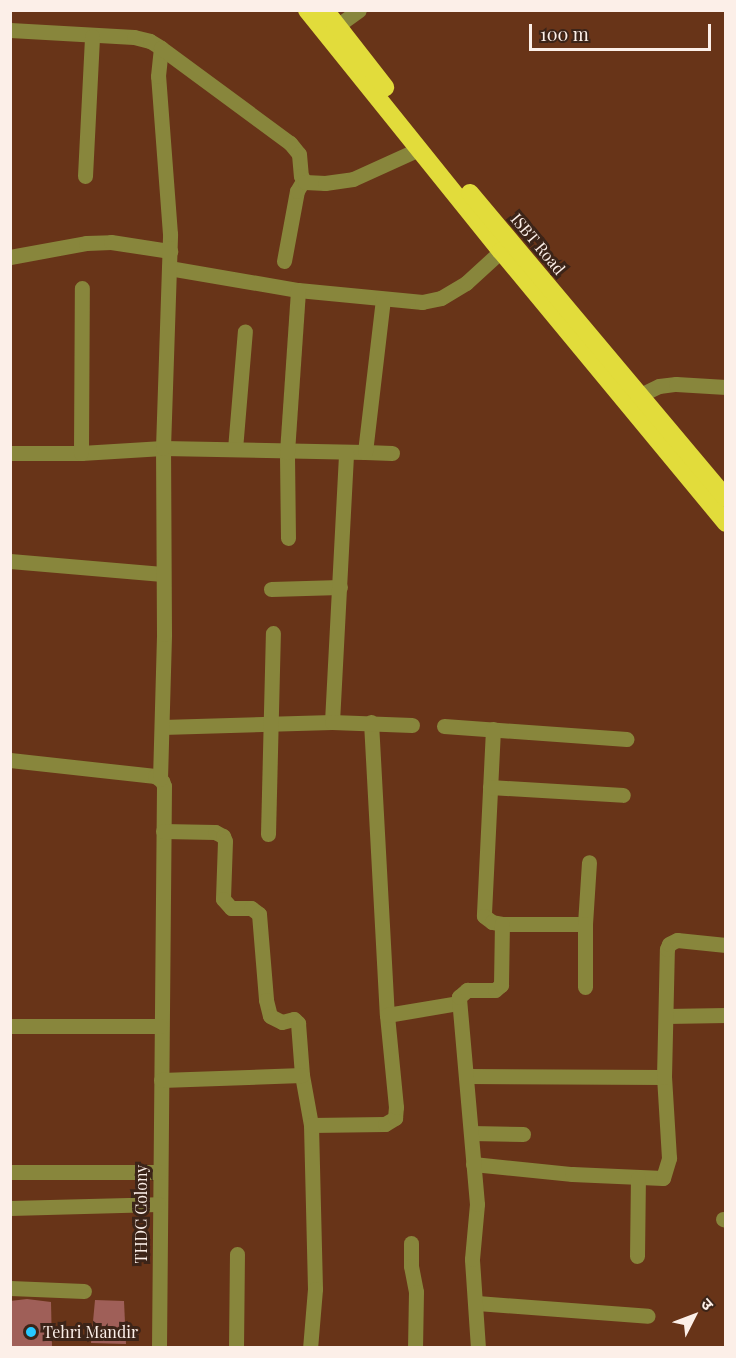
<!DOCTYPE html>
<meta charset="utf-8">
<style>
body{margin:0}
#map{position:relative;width:736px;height:1358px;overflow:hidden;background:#683418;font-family:"Playfair Display","Noto Sans Devanagari",serif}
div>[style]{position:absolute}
.building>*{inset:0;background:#9f5f58}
.minor>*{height:15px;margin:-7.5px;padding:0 7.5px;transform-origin:7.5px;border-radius:7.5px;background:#88863c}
.highway>*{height:18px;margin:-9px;padding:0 9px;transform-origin:9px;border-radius:9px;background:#e2dc3b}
.dots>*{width:16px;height:16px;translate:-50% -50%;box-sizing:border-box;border:3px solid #3c2418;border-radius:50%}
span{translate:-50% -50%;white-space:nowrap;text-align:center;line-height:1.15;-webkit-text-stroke:6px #3c2418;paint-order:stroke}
.street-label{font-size:16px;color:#fcefe8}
.poi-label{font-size:16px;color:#fcefe8}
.left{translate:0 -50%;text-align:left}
.frame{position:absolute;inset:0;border:12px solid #fcefe8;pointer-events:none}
.north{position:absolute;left:664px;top:1286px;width:60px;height:60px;-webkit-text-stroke:4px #3c2418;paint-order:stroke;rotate:48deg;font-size:16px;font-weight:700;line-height:24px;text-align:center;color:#fcefe8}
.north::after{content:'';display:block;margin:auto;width:21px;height:27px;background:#fcefe8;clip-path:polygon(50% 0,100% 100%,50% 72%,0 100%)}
.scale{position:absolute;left:529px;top:24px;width:182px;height:27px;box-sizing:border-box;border:3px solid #fcefe8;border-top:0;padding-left:8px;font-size:18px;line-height:21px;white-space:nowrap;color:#fcefe8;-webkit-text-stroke:4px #3c2418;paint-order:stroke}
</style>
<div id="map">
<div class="building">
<i style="clip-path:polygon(27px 1299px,51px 1302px,52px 1347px,10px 1347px,10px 1301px)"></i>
<i style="clip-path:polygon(95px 1300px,124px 1301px,126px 1344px,91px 1343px)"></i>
</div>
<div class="minor">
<i style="left:337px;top:26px;width:27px;rotate:-36deg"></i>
<i style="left:10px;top:30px;width:124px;rotate:3.2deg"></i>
<i style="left:134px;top:37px;width:16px;rotate:14deg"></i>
<i style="left:150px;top:41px;width:13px;rotate:32deg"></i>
<i style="left:85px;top:176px;width:140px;rotate:-87.1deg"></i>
<i style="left:10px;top:257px;width:77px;rotate:-10.4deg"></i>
<i style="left:86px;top:243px;width:25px;rotate:-2deg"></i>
<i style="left:111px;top:242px;width:60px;rotate:8.7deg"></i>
<i style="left:284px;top:261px;width:71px;rotate:-79.5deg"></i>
<i style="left:297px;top:191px;width:12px;rotate:-59deg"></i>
<i style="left:169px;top:268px;width:131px;rotate:9.7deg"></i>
<i style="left:298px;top:290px;width:125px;rotate:5.5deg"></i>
<i style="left:422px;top:302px;width:19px;rotate:-12deg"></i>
<i style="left:441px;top:298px;width:29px;rotate:-31deg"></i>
<i style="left:466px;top:283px;width:47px;rotate:-42.4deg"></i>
<i style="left:630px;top:400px;width:32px;rotate:-26deg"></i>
<i style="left:659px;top:386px;width:17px;rotate:-7deg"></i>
<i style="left:676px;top:384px;width:50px;rotate:3.4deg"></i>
<i style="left:235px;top:449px;width:118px;rotate:-85.2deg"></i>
<i style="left:365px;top:452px;width:27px;rotate:2deg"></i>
<i style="left:10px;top:453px;width:71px"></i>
<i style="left:81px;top:453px;width:82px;rotate:-3.5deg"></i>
<i style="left:163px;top:448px;width:202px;rotate:1.1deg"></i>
<i style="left:365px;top:452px;width:154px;rotate:-83.3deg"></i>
<i style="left:81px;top:453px;width:165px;rotate:-89.7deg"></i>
<i style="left:288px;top:538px;width:86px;rotate:-90.7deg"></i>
<i style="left:287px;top:452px;width:162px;rotate:-86.1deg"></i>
<i style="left:10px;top:561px;width:153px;rotate:4.9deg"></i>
<i style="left:271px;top:589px;width:69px;rotate:-1.7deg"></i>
<i style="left:332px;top:722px;width:269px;rotate:-87deg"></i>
<i style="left:371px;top:722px;width:293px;rotate:86.9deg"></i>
<i style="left:444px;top:726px;width:183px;rotate:4.1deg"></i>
<i style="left:162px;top:727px;width:170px;rotate:-1.7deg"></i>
<i style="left:332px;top:722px;width:80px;rotate:2.1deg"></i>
<i style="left:493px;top:729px;width:187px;rotate:92.8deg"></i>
<i style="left:484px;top:916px;width:10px;rotate:37deg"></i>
<i style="left:492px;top:922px;width:10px;rotate:11deg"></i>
<i style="left:502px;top:924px;width:83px"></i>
<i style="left:585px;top:924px;width:62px;rotate:-86.3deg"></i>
<i style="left:10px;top:760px;width:146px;rotate:6.3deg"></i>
<i style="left:155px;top:776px;width:9px;rotate:36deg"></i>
<i style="left:162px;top:781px;width:5px;rotate:68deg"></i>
<i style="left:164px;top:786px;width:562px;rotate:90.51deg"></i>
<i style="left:160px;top:779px;width:145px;rotate:-88.4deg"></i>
<i style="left:164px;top:634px;width:186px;rotate:-90.3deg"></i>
<i style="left:163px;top:448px;width:214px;rotate:-88.1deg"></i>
<i style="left:170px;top:234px;width:158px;rotate:-94.3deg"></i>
<i style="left:158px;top:76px;width:28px;rotate:-84deg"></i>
<i style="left:161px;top:48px;width:160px;rotate:36.4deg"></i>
<i style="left:290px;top:143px;width:14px;rotate:51deg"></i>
<i style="left:299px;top:154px;width:22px;rotate:85deg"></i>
<i style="left:301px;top:176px;width:7px;rotate:56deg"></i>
<i style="left:305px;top:182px;width:20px;rotate:3deg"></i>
<i style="left:325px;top:183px;width:28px;rotate:-8deg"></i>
<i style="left:353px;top:179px;width:72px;rotate:-24.4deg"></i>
<i style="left:490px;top:787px;width:133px;rotate:3.4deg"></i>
<i style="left:163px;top:831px;width:52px;rotate:1.1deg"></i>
<i style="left:215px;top:832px;width:9px;rotate:27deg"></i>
<i style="left:223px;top:836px;width:5px;rotate:68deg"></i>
<i style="left:225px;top:841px;width:58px;rotate:92deg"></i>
<i style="left:223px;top:899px;width:12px;rotate:48deg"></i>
<i style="left:231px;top:908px;width:20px"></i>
<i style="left:251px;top:908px;width:10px;rotate:37deg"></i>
<i style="left:259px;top:914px;width:86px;rotate:85.3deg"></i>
<i style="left:266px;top:1000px;width:16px;rotate:76deg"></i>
<i style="left:270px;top:1016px;width:13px;rotate:27deg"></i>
<i style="left:282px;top:1022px;width:12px;rotate:-14deg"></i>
<i style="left:294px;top:1019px;width:6px;rotate:45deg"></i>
<i style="left:298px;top:1023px;width:52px;rotate:85.6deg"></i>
<i style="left:302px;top:1075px;width:51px;rotate:79.8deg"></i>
<i style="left:311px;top:1125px;width:164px;rotate:88.6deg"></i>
<i style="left:315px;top:1289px;width:59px;rotate:94.8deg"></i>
<i style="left:268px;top:834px;width:201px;rotate:-88.6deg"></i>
<i style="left:585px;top:924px;width:63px;rotate:90deg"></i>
<i style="left:666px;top:1016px;width:60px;rotate:-1deg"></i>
<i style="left:10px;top:1026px;width:150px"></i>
<i style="left:467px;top:1076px;width:197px;rotate:0.3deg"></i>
<i style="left:161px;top:1080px;width:141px;rotate:-2deg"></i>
<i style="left:311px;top:1125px;width:74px;rotate:-0.8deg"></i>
<i style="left:385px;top:1124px;width:12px;rotate:-31deg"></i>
<i style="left:395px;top:1118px;width:11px;rotate:-85deg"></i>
<i style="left:396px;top:1107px;width:92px;rotate:-95.6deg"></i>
<i style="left:387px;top:1015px;width:73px;rotate:-9.5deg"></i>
<i style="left:471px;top:1133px;width:52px;rotate:1.1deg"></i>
<i style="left:473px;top:1164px;width:100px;rotate:5.8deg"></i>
<i style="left:572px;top:1174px;width:91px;rotate:2.5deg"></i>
<i style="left:663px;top:1178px;width:21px;rotate:-73deg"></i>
<i style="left:669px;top:1158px;width:81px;rotate:-93.5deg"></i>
<i style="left:664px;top:1077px;width:128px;rotate:-88.7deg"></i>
<i style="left:667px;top:949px;width:5px;rotate:-68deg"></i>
<i style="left:669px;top:944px;width:9px;rotate:-27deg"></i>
<i style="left:677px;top:940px;width:49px;rotate:5.8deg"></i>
<i style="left:10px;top:1172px;width:149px"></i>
<i style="left:10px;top:1208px;width:148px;rotate:-1.5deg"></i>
<i style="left:723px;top:1219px;width:3px;rotate:18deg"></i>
<i style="left:411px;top:1243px;width:23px;rotate:90deg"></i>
<i style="left:411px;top:1266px;width:26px;rotate:79deg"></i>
<i style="left:416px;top:1292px;width:56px;rotate:91deg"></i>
<i style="left:637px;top:1256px;width:78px;rotate:-89.3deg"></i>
<i style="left:10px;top:1288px;width:74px;rotate:2.3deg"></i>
<i style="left:477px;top:1303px;width:171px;rotate:4.3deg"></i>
<i style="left:236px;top:1348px;width:94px;rotate:-89.4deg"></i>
<i style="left:478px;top:1348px;width:89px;rotate:-93.9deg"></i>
<i style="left:472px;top:1259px;width:55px;rotate:-84.8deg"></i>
<i style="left:477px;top:1204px;width:208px;rotate:-95deg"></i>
<i style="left:459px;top:997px;width:11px;rotate:-41deg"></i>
<i style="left:467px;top:990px;width:28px"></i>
<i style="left:495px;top:990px;width:8px;rotate:-40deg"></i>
<i style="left:501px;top:985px;width:61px;rotate:-89.1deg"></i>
</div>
<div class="highway">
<i style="left:307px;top:10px;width:309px;rotate:51.2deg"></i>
<i style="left:501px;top:251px;width:353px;rotate:50.4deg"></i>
<i style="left:325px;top:10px;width:98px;rotate:52.1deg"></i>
<i style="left:470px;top:193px;width:398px;rotate:50deg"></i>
</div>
<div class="dots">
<i style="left:31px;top:1332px;background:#27c8ff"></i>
</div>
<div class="street-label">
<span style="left:538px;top:244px;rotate:50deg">ISBT Road</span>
<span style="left:141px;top:1214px;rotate:-90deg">THDC Colony</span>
</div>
<div class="poi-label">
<span class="left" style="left:43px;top:1332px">Tehri Mandir</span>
</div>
<div class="frame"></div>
<div class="north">उ</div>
<div class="scale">100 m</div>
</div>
